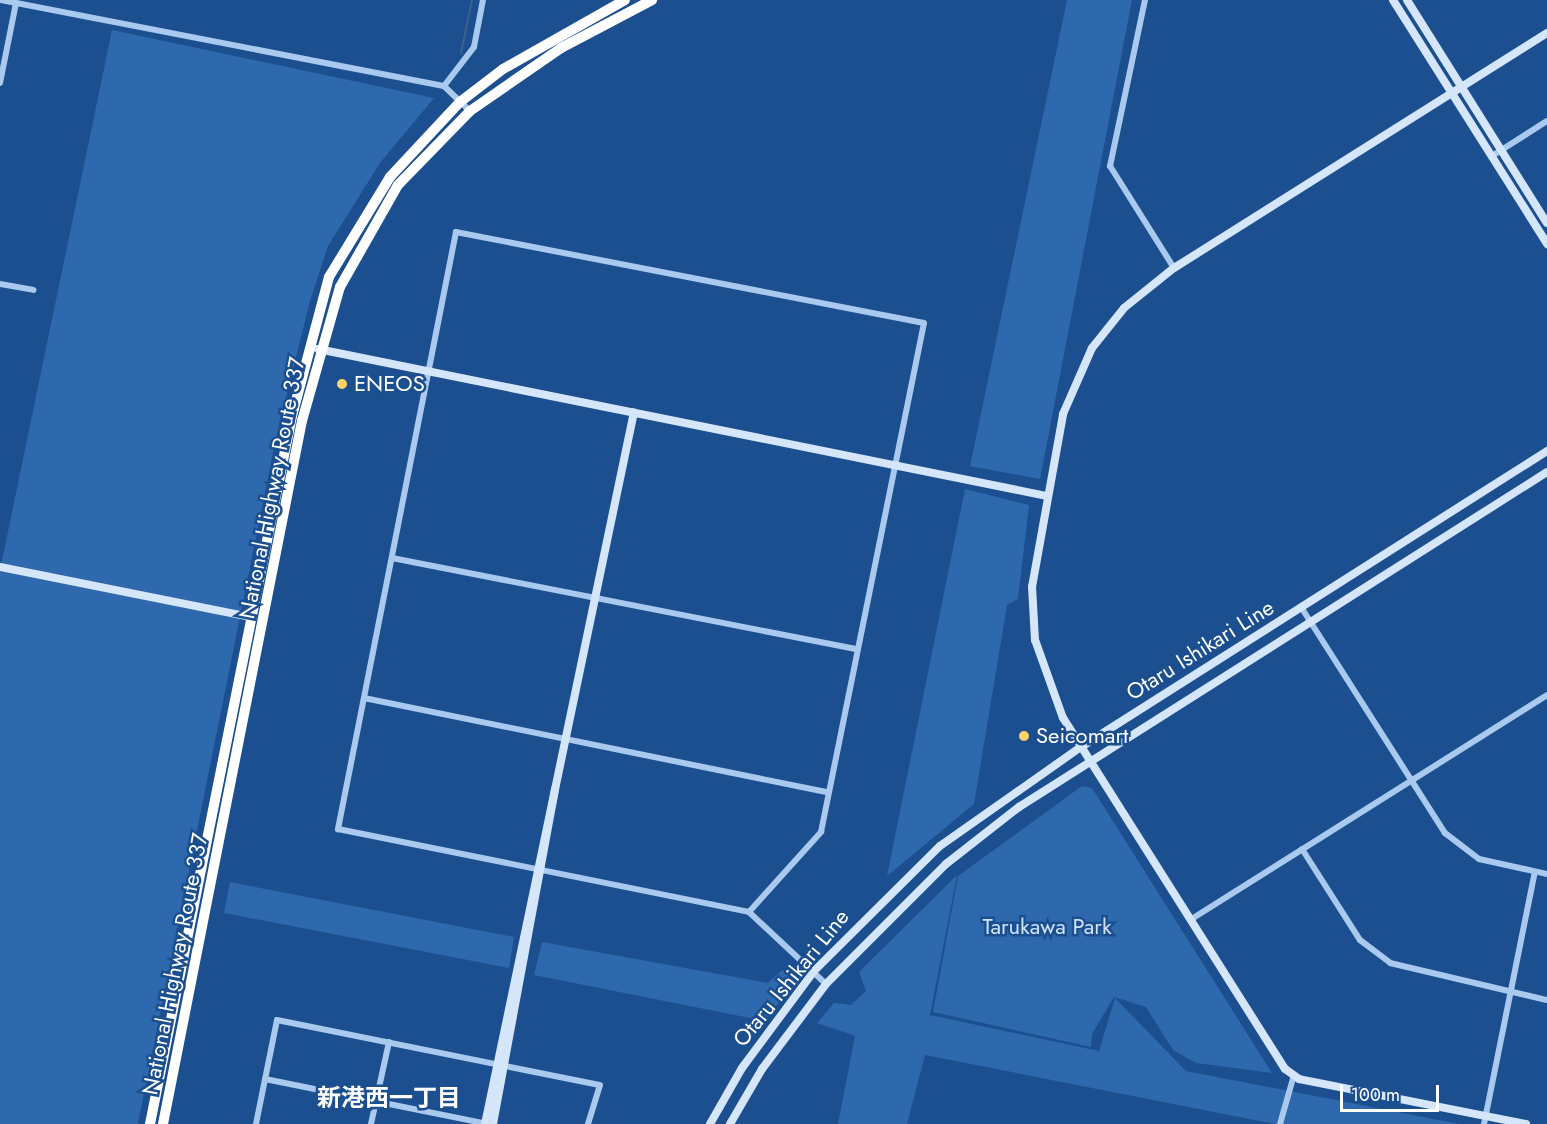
<!DOCTYPE html>
<meta charset="utf-8">
<style>
body{margin:0}
#map{position:relative;width:1547px;height:1124px;overflow:hidden;background:#1b4f8f;font-family:Jost,"Noto Sans JP",sans-serif}
div>[style]{position:absolute}
.green>*{inset:0;background:#2e69ad}
.stream>*{height:2px;margin:-1px;padding:0 1px;transform-origin:1px;border-radius:1px;background:#3c6290}
.street>*{height:6px;margin:-3px;padding:0 3px;transform-origin:3px;border-radius:3px;background:#a9c9ee}
.secondary>*{height:8px;margin:-4px;padding:0 4px;transform-origin:4px;border-radius:4px;background:#d6e6fa}
.highway>*{height:10px;margin:-5px;padding:0 5px;transform-origin:5px;border-radius:5px;background:#fff}
.dots>*{width:16px;height:16px;translate:-50% -50%;box-sizing:border-box;border:3px solid #1b4f8f;border-radius:50%}
span{translate:-50% -50%;white-space:nowrap;text-align:center;line-height:1.15;-webkit-text-stroke:5px #1b4f8f;paint-order:stroke}
.poi-label{font-size:22px;color:#fff}
.left{translate:0 -50%;text-align:left}
.street-label{font-size:22px;color:#fff}
.park-label{font-size:22px;color:#cfe3fa}
.neighbourhood-label{font-size:24px;color:#fff;font-weight:700}
.scale{position:absolute;left:1340px;top:1085px;width:99px;height:27px;box-sizing:border-box;border:3px solid #fff;border-top:0;padding-left:8px;font-size:18px;line-height:21px;white-space:nowrap;color:#fff;-webkit-text-stroke:4px #1b4f8f;paint-order:stroke}
</style>
<div id="map">
<div class="green">
<i style="clip-path:polygon(1067px 0,1132px 0,1040px 479px,970px 466px)"></i>
<i style="clip-path:polygon(112px 30px,434px 98px,380px 163px,328px 246px,310px 301px,276px 438px,138px 1124px,0 1124px,0 570px)"></i>
<i style="clip-path:polygon(965px 489px,1029px 505px,1018px 599px,1007px 605px,974px 804px,887px 876px)"></i>
<i style="clip-path:polygon(1082px 786px,1092px 788px,1272px 1073px,1196px 1063px,1173px 1050px,1146px 1007px,1114px 997px,1092px 1034px,1091px 1047px,933px 1012px,958px 876px)"></i>
<i style="clip-path:polygon(957px 875px,930px 1015px,1099px 1051px,1115px 998px,1186px 1071px,1459px 1124px,1275px 1124px,925px 1055px,907px 1124px,838px 1124px,855px 1036px,817px 1023px,834px 1003px,851px 1005px,866px 991px,859px 972px)"></i>
<i style="clip-path:polygon(230px 882px,514px 937px,509px 968px,224px 913px)"></i>
<i style="clip-path:polygon(542px 942px,768px 983px,782px 970px,797px 979px,765px 1021px,534px 975px)"></i>
</div>
<div class="stream">
<i style="left:461px;top:53px;width:54px;rotate:-78.3deg"></i>
</div>
<div class="street">
<i style="left:1px;top:0;width:451px;rotate:11deg"></i>
<i style="left:444px;top:86px;width:36px;rotate:44deg"></i>
<i style="left:1145px;top:0;width:170px;rotate:101.9deg"></i>
<i style="left:1110px;top:166px;width:120px;rotate:57.9deg"></i>
<i style="left:0;top:83px;width:82px;rotate:-78.7deg"></i>
<i style="left:444px;top:86px;width:49px;rotate:-52.4deg"></i>
<i style="left:474px;top:47px;width:48px;rotate:-79.2deg"></i>
<i style="left:1492px;top:156px;width:65px;rotate:-32.5deg"></i>
<i style="left:0;top:284px;width:34px;rotate:10deg"></i>
<i style="left:392px;top:558px;width:474px;rotate:11.1deg"></i>
<i style="left:1301px;top:607px;width:268px;rotate:57.5deg"></i>
<i style="left:1445px;top:833px;width:43px;rotate:37.4deg"></i>
<i style="left:1479px;top:859px;width:70px;rotate:12.4deg"></i>
<i style="left:364px;top:698px;width:473px;rotate:11.5deg"></i>
<i style="left:1302px;top:849px;width:108px;rotate:57.5deg"></i>
<i style="left:1360px;top:940px;width:38px;rotate:37deg"></i>
<i style="left:1390px;top:963px;width:161px;rotate:13.3deg"></i>
<i style="left:749px;top:912px;width:108px;rotate:-48deg"></i>
<i style="left:821px;top:832px;width:519px;rotate:-78.56deg"></i>
<i style="left:924px;top:323px;width:477px;rotate:-169deg"></i>
<i style="left:456px;top:232px;width:609px;rotate:101.18deg"></i>
<i style="left:338px;top:829px;width:419px;rotate:11.4deg"></i>
<i style="left:749px;top:912px;width:105px;rotate:43.1deg"></i>
<i style="left:1190px;top:920px;width:422px;rotate:-32.2deg"></i>
<i style="left:265px;top:1079px;width:227px;rotate:11.4deg"></i>
<i style="left:256px;top:1124px;width:106px;rotate:-78.6deg"></i>
<i style="left:277px;top:1020px;width:329px;rotate:11.4deg"></i>
<i style="left:600px;top:1085px;width:41px;rotate:107.1deg"></i>
<i style="left:371px;top:1124px;width:84px;rotate:-77.6deg"></i>
<i style="left:1280px;top:1124px;width:51px;rotate:-74.1deg"></i>
<i style="left:1484px;top:1124px;width:257px;rotate:-78.6deg"></i>
</div>
<div class="secondary">
<i style="left:1393px;top:0;width:289px;rotate:57.7deg"></i>
<i style="left:1407px;top:0;width:263px;rotate:57.9deg"></i>
<i style="left:318px;top:349px;width:744px;rotate:11.4deg"></i>
<i style="left:0;top:567px;width:256px;rotate:11.3deg"></i>
<i style="left:485px;top:1124px;width:727px;rotate:-78.18deg"></i>
<i style="left:493px;top:1124px;width:341px;rotate:-79.5deg"></i>
<i style="left:710px;top:1124px;width:64px;rotate:-60.3deg"></i>
<i style="left:742px;top:1068px;width:121px;rotate:-53.4deg"></i>
<i style="left:814px;top:971px;width:177px;rotate:-44.8deg"></i>
<i style="left:940px;top:846px;width:172px;rotate:-35.1deg"></i>
<i style="left:1081px;top:747px;width:552px;rotate:-32.42deg"></i>
<i style="left:730px;top:1124px;width:64px;rotate:-59.8deg"></i>
<i style="left:762px;top:1069px;width:106px;rotate:-53deg"></i>
<i style="left:826px;top:984px;width:170px;rotate:-45deg"></i>
<i style="left:946px;top:864px;width:93px;rotate:-38deg"></i>
<i style="left:1019px;top:807px;width:625px;rotate:-32.39deg"></i>
<i style="left:1526px;top:1124px;width:231px;rotate:-168.8deg"></i>
<i style="left:1299px;top:1079px;width:17px;rotate:-144deg"></i>
<i style="left:1285px;top:1069px;width:415px;rotate:-122.3deg"></i>
<i style="left:1063px;top:718px;width:83px;rotate:-109.7deg"></i>
<i style="left:1035px;top:640px;width:53px;rotate:-93.2deg"></i>
<i style="left:1032px;top:587px;width:176px;rotate:-79.8deg"></i>
<i style="left:1063px;top:414px;width:72px;rotate:-66.3deg"></i>
<i style="left:1092px;top:348px;width:51px;rotate:-51.3deg"></i>
<i style="left:1124px;top:308px;width:64px;rotate:-38.7deg"></i>
<i style="left:1174px;top:268px;width:441px;rotate:-32.2deg"></i>
</div>
<div class="highway">
<i style="left:150px;top:1124px;width:722px;rotate:-78.66deg"></i>
<i style="left:292px;top:416px;width:144px;rotate:-75.1deg"></i>
<i style="left:329px;top:277px;width:117px;rotate:-58.6deg"></i>
<i style="left:390px;top:177px;width:103px;rotate:-47deg"></i>
<i style="left:460px;top:102px;width:54px;rotate:-37.5deg"></i>
<i style="left:503px;top:69px;width:140px;rotate:-29.5deg"></i>
<i style="left:163px;top:1124px;width:717px;rotate:-78.82deg"></i>
<i style="left:302px;top:421px;width:139px;rotate:-74.2deg"></i>
<i style="left:340px;top:287px;width:117px;rotate:-60.4deg"></i>
<i style="left:398px;top:185px;width:103px;rotate:-45.8deg"></i>
<i style="left:470px;top:111px;width:111px;rotate:-34.7deg"></i>
<i style="left:561px;top:48px;width:103px;rotate:-27.8deg"></i>
</div>
<div class="dots">
<i style="left:342px;top:384px;background:#ffd166"></i>
<i style="left:1024px;top:736px;background:#ffd166"></i>
</div>
<div class="poi-label">
<span class="left" style="left:354px;top:384px">ENEOS</span>
<span class="left" style="left:1036px;top:736px">Seicomart</span>
</div>
<div class="street-label">
<span style="left:272px;top:488px;rotate:-79deg">National Highway Route 337</span>
<span style="left:1200px;top:650px;rotate:-32deg">Otaru Ishikari Line</span>
<span style="left:175px;top:964px;rotate:-79deg">National Highway Route 337</span>
<span style="left:791px;top:978px;rotate:-51deg">Otaru Ishikari Line</span>
</div>
<div class="park-label">
<span style="left:1047px;top:927px">Tarukawa Park</span>
</div>
<div class="neighbourhood-label">
<span style="left:389px;top:1098px">新港西一丁目</span>
</div>
<div class="scale">100 m</div>
</div>
